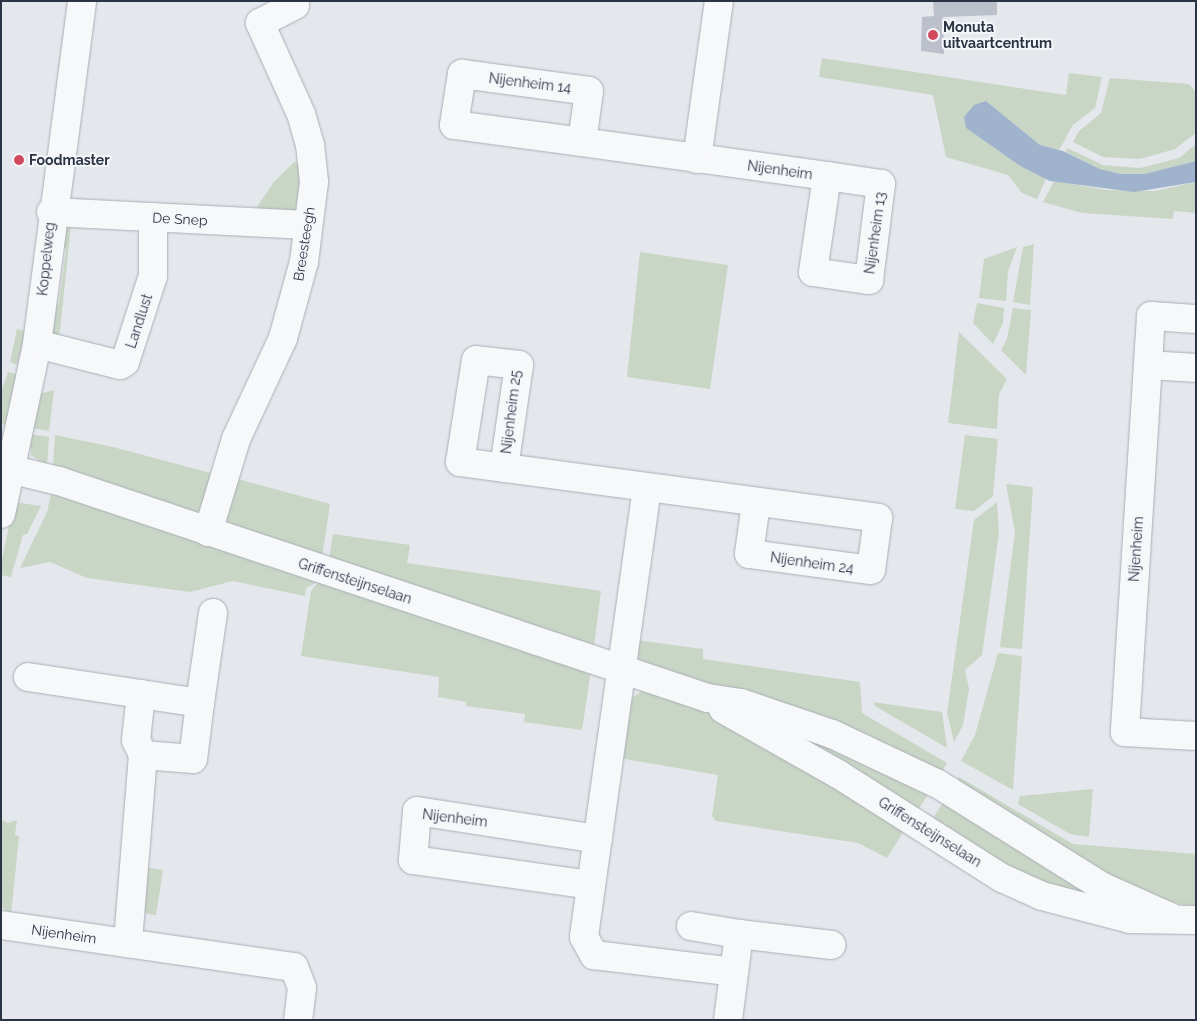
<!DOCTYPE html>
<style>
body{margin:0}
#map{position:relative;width:1197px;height:1021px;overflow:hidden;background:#e4e7ec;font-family:Raleway,sans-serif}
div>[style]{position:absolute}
.green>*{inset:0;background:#c9d6c5}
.water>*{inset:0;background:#9fb4cc}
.building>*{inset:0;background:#bbc0ca}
.roads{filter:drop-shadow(0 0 1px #a9aeb7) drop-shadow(0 0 1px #a9aeb7)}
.minor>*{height:28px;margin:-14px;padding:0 14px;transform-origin:14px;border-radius:14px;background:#f7f8fa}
.dots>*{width:14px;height:14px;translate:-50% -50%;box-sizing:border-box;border:2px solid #f4f6f9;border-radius:50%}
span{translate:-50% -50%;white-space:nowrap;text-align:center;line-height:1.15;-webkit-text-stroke:4px #f4f6f9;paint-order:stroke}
.poi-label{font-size:14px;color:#2b3445;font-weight:700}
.left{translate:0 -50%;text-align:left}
.street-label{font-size:14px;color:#2b3445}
.frame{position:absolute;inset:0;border:2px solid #2b3445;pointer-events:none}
</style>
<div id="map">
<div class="green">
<i style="clip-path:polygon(822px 58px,1066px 95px,1069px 73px,1102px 77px,1095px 108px,1073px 125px,1059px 150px,1040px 145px,986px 101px,964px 117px,966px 128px,1020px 166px,1046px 179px,1037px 199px,1022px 193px,1008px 175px,946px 157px,933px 95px,819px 77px)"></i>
<i style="clip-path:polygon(1110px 78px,1189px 84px,1196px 92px,1196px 133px,1175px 149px,1140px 159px,1103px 157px,1073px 142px,1079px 131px,1101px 113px)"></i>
<i style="clip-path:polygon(1196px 144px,1196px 161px,1144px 174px,1121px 174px,1100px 169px,1066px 152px,1067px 148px,1103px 165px,1140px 168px,1179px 158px)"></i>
<i style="clip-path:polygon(294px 162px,300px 164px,301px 203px,297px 211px,254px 211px,274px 182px)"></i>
<i style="clip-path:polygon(1054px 181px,1107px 190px,1155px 191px,1196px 182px,1196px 213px,1174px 211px,1173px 219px,1082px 213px,1043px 202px)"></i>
<i style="clip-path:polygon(71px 225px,59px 340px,48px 338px,52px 309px,59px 303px,66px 250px,61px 241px,62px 226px)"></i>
<i style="clip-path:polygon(1034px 244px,1030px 305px,1013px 302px,1023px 247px)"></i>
<i style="clip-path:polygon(1017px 247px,1008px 272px,1006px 301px,979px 298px,984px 259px)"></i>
<i style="clip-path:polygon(640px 252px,728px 265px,710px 389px,627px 377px)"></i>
<i style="clip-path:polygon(977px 303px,1004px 308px,1003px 323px,993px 344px,973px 323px)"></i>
<i style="clip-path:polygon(1013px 308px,1031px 310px,1026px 375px,1001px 350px,1007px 339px)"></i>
<i style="clip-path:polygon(17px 329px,26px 331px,17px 365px,10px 362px)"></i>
<i style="clip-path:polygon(959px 332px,1007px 379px,999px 394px,997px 429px,948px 423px)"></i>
<i style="clip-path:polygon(8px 372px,23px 376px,16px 426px,1px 424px,1px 392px)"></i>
<i style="clip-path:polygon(54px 390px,49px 431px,32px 428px,39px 394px)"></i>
<i style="clip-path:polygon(30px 434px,49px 437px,47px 466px,31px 455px)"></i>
<i style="clip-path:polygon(55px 435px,113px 447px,218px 475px,203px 509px,193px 513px,53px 468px)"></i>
<i style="clip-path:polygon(965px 435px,998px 439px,993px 496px,974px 511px,955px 509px)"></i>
<i style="clip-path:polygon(234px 478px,330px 504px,322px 558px,231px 526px,225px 517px)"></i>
<i style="clip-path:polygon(1006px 484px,1033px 487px,1022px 649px,1000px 647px,1015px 532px)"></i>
<i style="clip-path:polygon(52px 490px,315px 578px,315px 583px,306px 588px,305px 596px,233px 581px,190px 592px,87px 578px,50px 562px,20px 568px,47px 512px)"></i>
<i style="clip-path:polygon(14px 502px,41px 506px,27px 534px,23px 535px,11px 577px,1px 575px,1px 564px)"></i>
<i style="clip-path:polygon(997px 502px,999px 533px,982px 655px,965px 670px,969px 689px,963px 725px,954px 742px,947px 713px,974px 520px)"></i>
<i style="clip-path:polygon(333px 534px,410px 545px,407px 563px,601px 591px,594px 647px,329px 560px)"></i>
<i style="clip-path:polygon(320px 580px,591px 670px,582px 730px,524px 722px,525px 714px,466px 706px,466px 702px,438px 697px,439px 677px,301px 656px,311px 591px)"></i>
<i style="clip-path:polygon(636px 640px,703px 649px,703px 659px,860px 682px,862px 713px,947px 763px,938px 778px,641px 662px,635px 652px)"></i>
<i style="clip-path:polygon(998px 653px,1022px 656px,1013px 790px,961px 761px,975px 735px)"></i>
<i style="clip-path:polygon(644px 690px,711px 714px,907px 826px,887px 858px,858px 843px,716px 821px,712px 816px,718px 775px,619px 758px,628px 700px)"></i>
<i style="clip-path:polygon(873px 702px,942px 712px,947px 748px,875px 706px)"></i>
<i style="clip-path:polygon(749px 713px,931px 790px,916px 813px)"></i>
<i style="clip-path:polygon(959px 777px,1073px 844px,1196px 854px,1196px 908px,1144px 895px,954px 784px)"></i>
<i style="clip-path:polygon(1093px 789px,1089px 837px,1070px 834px,1018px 804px,1020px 796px)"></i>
<i style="clip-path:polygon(946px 798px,1103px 895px,1058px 895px,931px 821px)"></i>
<i style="clip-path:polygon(2px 820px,8px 823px,17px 820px,15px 835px,19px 836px,11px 915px,1px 906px)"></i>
<i style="clip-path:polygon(142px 867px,163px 870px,156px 915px,135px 912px)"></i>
</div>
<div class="water">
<i style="clip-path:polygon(986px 101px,1040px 145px,1063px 151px,1100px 169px,1121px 174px,1144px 174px,1196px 161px,1196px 182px,1134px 192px,1050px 181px,1020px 166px,966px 128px,964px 117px,974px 105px)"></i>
</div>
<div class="building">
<i style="clip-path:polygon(933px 1px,997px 1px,997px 15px,943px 17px,944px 54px,921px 51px,922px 17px,934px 16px)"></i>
</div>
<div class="roads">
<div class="minor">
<i style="left:462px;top:74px;width:128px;rotate:7.6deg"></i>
<i style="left:589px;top:91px;width:51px;rotate:97.8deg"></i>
<i style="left:582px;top:142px;width:129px;rotate:-172.4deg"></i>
<i style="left:454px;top:125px;width:52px;rotate:-81.1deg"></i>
<i style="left:582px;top:142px;width:247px;rotate:7.9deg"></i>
<i style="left:827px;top:176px;width:97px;rotate:98.3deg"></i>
<i style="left:813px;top:272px;width:57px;rotate:8.1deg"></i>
<i style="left:869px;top:280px;width:97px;rotate:-82.9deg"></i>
<i style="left:881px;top:184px;width:55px;rotate:-171.6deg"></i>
<i style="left:697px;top:159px;width:160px;rotate:-82.1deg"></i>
<i style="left:51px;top:212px;width:257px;rotate:2.9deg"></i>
<i style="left:1196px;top:319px;width:45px;rotate:-176.2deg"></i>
<i style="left:1151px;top:316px;width:417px;rotate:93.6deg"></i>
<i style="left:1125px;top:732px;width:71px;rotate:3.2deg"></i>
<i style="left:37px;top:344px;width:86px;rotate:14.2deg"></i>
<i style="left:120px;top:365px;width:6px;rotate:-31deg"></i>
<i style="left:125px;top:362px;width:90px;rotate:-72deg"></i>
<i style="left:153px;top:276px;width:59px;rotate:-90deg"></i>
<i style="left:1148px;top:365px;width:48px;rotate:3.6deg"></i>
<i style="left:1px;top:467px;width:60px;rotate:13.6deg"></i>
<i style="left:59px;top:481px;width:684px;rotate:18.49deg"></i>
<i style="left:708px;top:698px;width:33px;rotate:9deg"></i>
<i style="left:741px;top:703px;width:96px;rotate:18.8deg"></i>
<i style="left:832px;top:734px;width:117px;rotate:25.3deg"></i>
<i style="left:938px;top:784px;width:195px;rotate:32deg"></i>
<i style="left:1103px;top:887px;width:73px;rotate:24.1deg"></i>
<i style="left:504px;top:468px;width:104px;rotate:-81.7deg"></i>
<i style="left:519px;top:365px;width:43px;rotate:-173.4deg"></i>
<i style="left:476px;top:360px;width:103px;rotate:98.9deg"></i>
<i style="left:460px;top:462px;width:422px;rotate:7.6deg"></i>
<i style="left:878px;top:518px;width:52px;rotate:97.7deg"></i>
<i style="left:871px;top:570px;width:123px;rotate:-172.5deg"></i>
<i style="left:749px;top:554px;width:51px;rotate:-82.2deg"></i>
<i style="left:647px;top:488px;width:453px;rotate:98deg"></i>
<i style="left:584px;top:937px;width:21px;rotate:61deg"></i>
<i style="left:594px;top:955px;width:141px;rotate:6.9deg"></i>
<i style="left:1px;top:514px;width:174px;rotate:-78deg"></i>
<i style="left:37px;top:344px;width:346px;rotate:-82.5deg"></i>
<i style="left:208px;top:532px;width:97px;rotate:-73.2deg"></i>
<i style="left:236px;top:439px;width:111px;rotate:-65deg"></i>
<i style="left:283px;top:338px;width:79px;rotate:-74.6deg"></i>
<i style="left:304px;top:262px;width:81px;rotate:-82.9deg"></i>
<i style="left:314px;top:182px;width:37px;rotate:-96deg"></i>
<i style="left:310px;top:145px;width:32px;rotate:-106deg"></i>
<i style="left:301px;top:114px;width:100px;rotate:-114.3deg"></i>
<i style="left:260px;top:23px;width:39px;rotate:-27deg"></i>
<i style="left:295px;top:5px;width:4px;rotate:-117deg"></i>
<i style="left:28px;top:677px;width:174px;rotate:8.6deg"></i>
<i style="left:200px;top:703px;width:56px;rotate:97.1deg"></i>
<i style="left:193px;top:759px;width:50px;rotate:-175.4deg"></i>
<i style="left:143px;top:755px;width:189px;rotate:94.6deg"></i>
<i style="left:141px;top:694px;width:46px;rotate:96.2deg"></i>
<i style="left:136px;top:740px;width:17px;rotate:65deg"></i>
<i style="left:200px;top:703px;width:91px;rotate:-81.8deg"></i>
<i style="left:723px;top:709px;width:132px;rotate:29.5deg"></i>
<i style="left:838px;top:774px;width:194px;rotate:32.4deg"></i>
<i style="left:1002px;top:878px;width:44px;rotate:24.2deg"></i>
<i style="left:1042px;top:896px;width:91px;rotate:14.6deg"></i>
<i style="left:1130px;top:919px;width:66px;rotate:0.9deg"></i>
<i style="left:591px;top:885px;width:180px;rotate:-172deg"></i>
<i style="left:413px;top:860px;width:49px;rotate:-85.3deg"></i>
<i style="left:417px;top:811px;width:183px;rotate:8.8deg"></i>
<i style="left:1px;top:925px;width:296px;rotate:8.2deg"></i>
<i style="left:294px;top:967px;width:22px;rotate:69deg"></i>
<i style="left:302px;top:988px;width:32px;rotate:97deg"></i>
<i style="left:691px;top:926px;width:49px;rotate:9.5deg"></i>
<i style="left:728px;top:1020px;width:87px;rotate:-82.7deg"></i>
<i style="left:739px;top:934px;width:93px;rotate:6.8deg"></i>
</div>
</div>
<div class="dots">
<i style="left:933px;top:35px;background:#d1495b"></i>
<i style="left:19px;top:160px;background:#d1495b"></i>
</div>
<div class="poi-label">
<span class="left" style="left:943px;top:35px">Monuta<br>uitvaartcentrum</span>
<span class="left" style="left:29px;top:160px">Foodmaster</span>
</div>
<div class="street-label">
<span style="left:530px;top:83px;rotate:7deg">Nijenheim 14</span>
<span style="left:780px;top:170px;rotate:8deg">Nijenheim</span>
<span style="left:180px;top:219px;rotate:3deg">De Snep</span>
<span style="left:875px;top:233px;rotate:-82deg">Nijenheim 13</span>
<span style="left:304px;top:244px;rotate:-81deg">Breesteegh</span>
<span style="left:46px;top:259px;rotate:-84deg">Koppelweg</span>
<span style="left:139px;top:321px;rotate:-72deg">Landlust</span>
<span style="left:511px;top:412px;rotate:-83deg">Nijenheim 25</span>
<span style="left:1136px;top:549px;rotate:-86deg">Nijenheim</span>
<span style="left:812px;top:563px;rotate:8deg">Nijenheim 24</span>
<span style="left:355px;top:581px;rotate:18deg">Griffensteijnselaan</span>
<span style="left:455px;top:818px;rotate:7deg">Nijenheim</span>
<span style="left:930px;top:832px;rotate:32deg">Griffensteijnselaan</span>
<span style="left:64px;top:934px;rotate:8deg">Nijenheim</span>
</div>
<div class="frame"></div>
</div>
